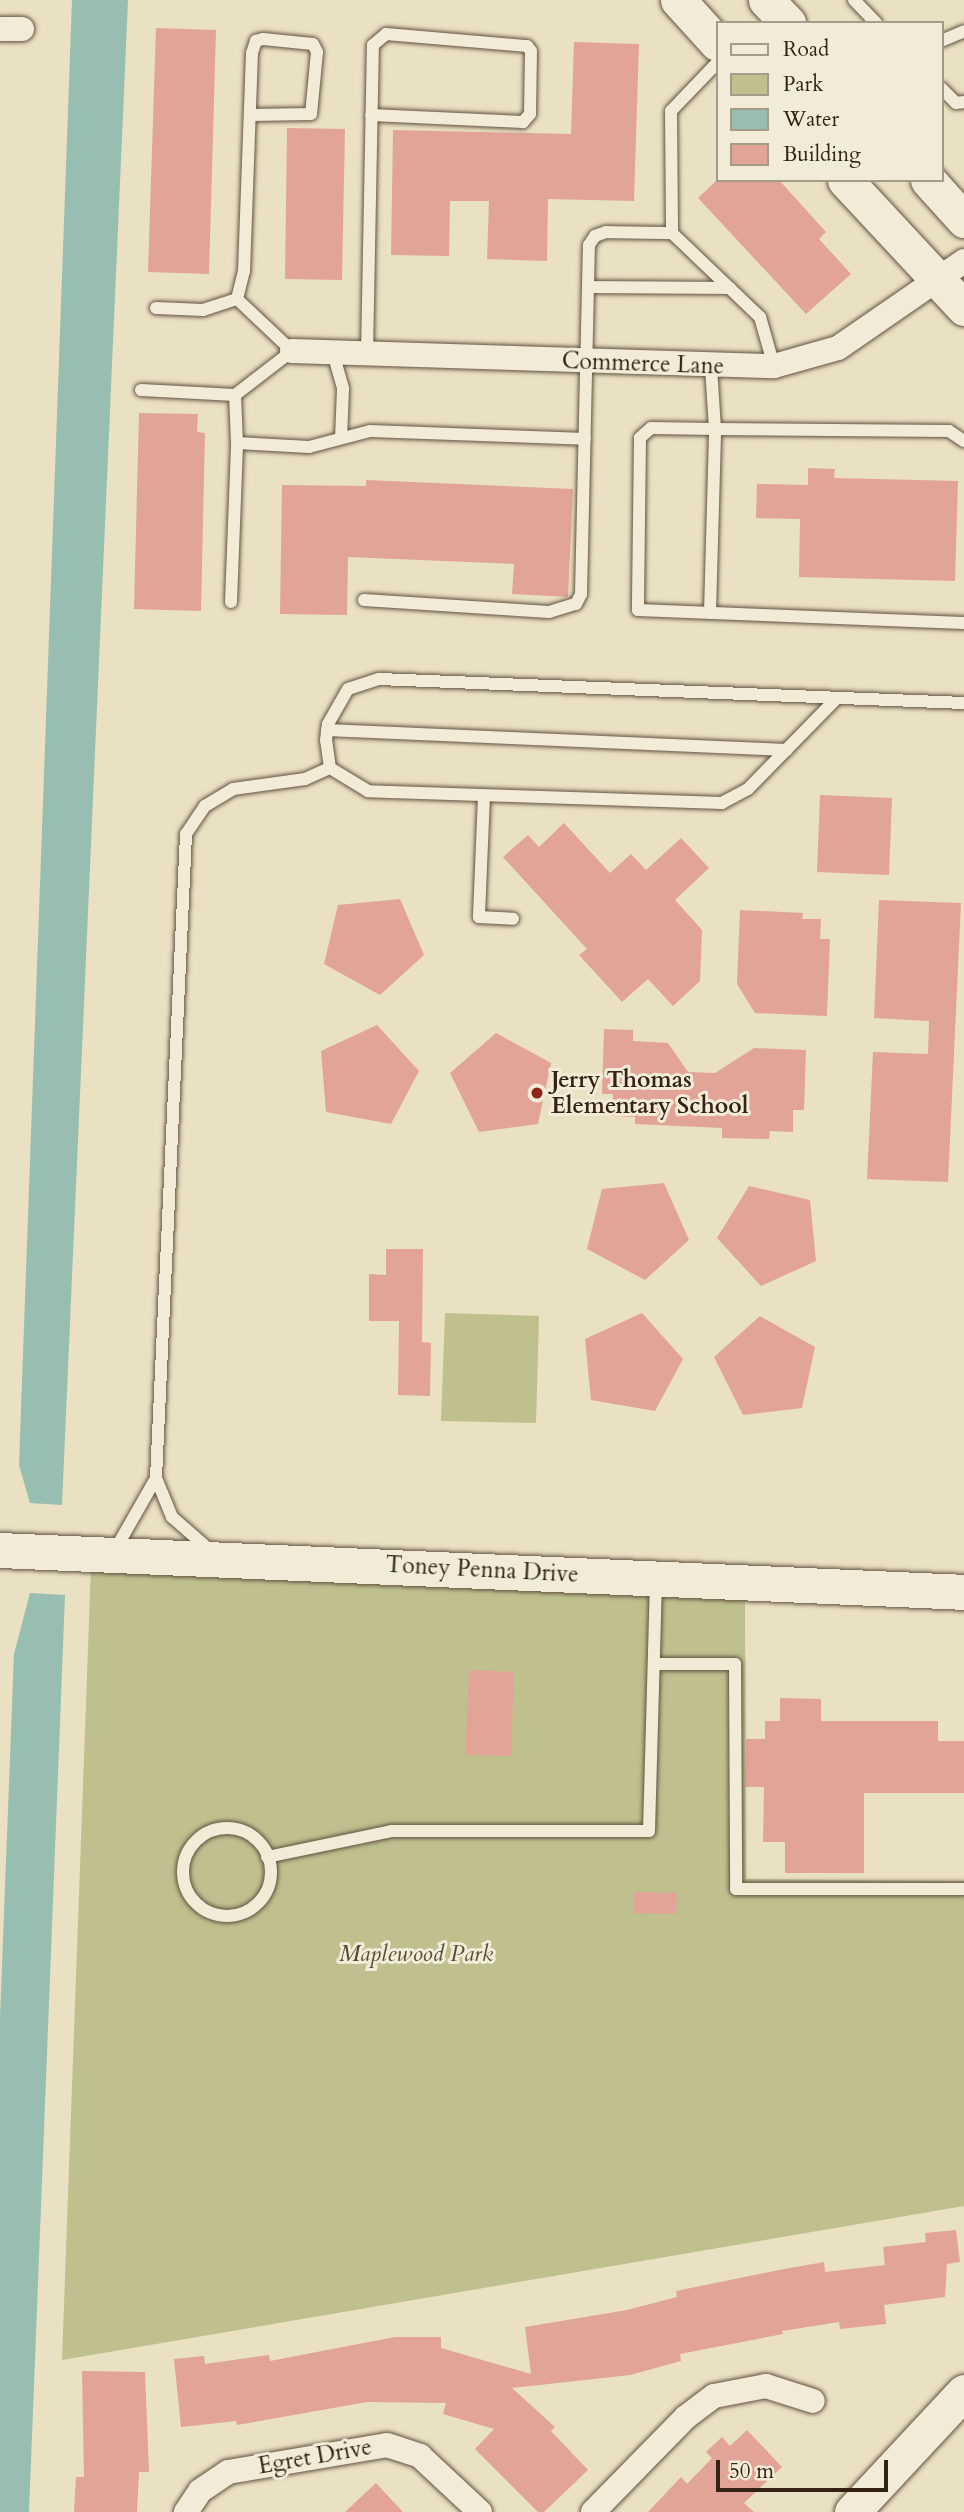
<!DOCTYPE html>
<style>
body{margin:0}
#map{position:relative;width:964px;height:2512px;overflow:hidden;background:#eae0c2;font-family:Cardo,serif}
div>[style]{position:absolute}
.green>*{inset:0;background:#bfc08e}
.water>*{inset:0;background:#98bdb1}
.building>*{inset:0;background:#e2a496}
.roads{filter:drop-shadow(0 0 2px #625240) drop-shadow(0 0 2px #625240)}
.lane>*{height:12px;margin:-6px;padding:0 6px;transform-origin:6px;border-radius:6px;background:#f1ebd7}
.lane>.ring{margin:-6px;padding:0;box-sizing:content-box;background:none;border:12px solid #f1ebd7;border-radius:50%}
.street>*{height:24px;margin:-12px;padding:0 12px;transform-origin:12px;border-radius:12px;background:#f1ebd7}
.secondary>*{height:35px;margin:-17.5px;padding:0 17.5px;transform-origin:17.5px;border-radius:17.5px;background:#f1ebd7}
.dots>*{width:19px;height:19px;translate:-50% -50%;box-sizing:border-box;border:4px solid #f1ebd7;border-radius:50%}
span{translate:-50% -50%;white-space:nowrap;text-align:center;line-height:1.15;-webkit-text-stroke:6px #f1ebd7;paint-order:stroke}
.street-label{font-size:23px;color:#342214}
.poi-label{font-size:23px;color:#342214;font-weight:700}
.left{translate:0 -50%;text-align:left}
.park-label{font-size:23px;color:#574a32;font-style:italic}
.legend{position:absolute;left:716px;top:21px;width:228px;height:161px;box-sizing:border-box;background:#f1ebd7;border:2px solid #a59b89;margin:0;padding:9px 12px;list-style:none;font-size:21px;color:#342214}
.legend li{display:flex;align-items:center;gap:14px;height:35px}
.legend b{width:35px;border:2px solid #a59b89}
.scale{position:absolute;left:716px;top:2460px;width:172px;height:32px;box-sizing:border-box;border:4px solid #342214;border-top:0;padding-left:9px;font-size:21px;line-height:24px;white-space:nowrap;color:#342214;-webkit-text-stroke:5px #f1ebd7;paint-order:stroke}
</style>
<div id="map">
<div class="green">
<i style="clip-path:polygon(445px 1313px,539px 1316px,536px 1423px,441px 1421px)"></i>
<i style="clip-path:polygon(91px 1566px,745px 1598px,746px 1879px,964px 1881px,964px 2206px,62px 2360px)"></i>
</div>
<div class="water">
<i style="clip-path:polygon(72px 0,128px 0,62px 1505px,30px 1503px,19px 1465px)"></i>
<i style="clip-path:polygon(30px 1593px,65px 1595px,29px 2512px,0 2512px,0 2018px,14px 1654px)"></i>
</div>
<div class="building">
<i style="clip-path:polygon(156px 28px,216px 30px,209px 274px,148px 272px)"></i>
<i style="clip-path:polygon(574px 42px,639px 44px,634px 201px,548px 199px,547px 261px,487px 259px,489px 201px,450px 201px,449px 256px,391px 255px,393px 130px,571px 134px)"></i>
<i style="clip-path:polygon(287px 128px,345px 129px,342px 280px,285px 279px)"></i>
<i style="clip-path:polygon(717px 180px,779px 180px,826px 232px,819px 239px,851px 274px,806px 314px,698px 198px)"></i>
<i style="clip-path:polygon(139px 413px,198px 414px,197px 432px,205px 433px,201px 611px,134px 609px)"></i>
<i style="clip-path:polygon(808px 468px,835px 469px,834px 478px,958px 481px,955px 581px,799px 577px,800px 519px,756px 518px,757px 484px,808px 485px)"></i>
<i style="clip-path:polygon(366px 480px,573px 489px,568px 597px,512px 594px,514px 564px,348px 557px,347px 615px,280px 614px,282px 485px,366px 486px)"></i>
<i style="clip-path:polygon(820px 795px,892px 798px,889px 875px,817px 872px)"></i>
<i style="clip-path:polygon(564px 823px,610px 873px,631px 854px,646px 870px,681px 838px,709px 868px,675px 900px,702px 930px,700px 981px,673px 1006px,648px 979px,622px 1002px,579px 955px,587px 949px,503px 857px,528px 835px,539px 847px)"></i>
<i style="clip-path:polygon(400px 899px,424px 955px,380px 995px,324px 964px,338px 905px)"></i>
<i style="clip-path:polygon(879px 900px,961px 903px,948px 1182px,867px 1179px,873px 1052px,928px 1054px,929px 1021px,874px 1018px)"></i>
<i style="clip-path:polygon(740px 910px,803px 913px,802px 919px,821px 919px,820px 939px,830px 939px,827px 1016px,755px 1013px,737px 984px)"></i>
<i style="clip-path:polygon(377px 1025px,419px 1071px,391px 1124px,326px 1112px,321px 1051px)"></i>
<i style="clip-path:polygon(604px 1029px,633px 1030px,633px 1041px,668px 1043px,688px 1072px,715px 1073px,754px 1048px,806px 1050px,804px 1110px,793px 1110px,793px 1132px,770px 1131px,769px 1139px,722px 1138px,722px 1128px,635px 1124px,635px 1117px,612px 1116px,613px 1094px,602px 1094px)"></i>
<i style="clip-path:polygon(496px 1033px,551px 1063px,538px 1124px,479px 1132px,450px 1073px)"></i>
<i style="clip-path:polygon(664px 1183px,689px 1240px,645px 1280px,587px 1249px,602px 1189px)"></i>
<i style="clip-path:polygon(749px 1186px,810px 1200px,816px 1261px,761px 1286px,717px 1238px)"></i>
<i style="clip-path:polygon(386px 1249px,423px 1249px,422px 1342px,431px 1343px,430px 1396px,398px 1395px,399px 1321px,369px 1321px,369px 1274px,386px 1275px)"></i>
<i style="clip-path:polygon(642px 1313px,683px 1359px,655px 1411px,591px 1400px,585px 1339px)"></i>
<i style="clip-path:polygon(760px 1316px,815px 1347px,802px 1408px,743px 1415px,714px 1357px)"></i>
<i style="clip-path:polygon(469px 1670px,514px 1672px,511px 1756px,465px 1755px)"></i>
<i style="clip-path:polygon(780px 1698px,821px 1699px,821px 1721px,938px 1721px,938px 1741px,964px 1741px,964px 1793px,864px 1793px,864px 1873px,785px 1873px,785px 1842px,763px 1842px,764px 1787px,745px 1787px,746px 1739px,765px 1739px,765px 1721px,780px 1721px)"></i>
<i style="clip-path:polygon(634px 1892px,677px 1893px,676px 1914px,633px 1913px)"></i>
<i style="clip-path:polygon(956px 2230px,960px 2262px,947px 2264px,945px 2297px,884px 2305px,886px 2324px,840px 2329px,839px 2322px,782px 2331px,783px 2334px,680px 2354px,681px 2361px,630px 2375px,512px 2388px,555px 2427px,551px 2431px,588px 2470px,544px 2512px,538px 2512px,475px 2449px,494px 2429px,443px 2414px,446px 2403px,367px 2402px,237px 2425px,236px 2421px,181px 2427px,174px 2359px,204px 2356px,205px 2364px,269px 2355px,270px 2361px,395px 2337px,441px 2337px,441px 2348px,531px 2374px,525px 2327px,627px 2310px,677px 2297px,676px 2291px,779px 2270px,824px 2262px,825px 2272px,885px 2265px,883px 2247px,926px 2242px,925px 2233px)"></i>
<i style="clip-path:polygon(82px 2371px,145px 2372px,149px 2472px,139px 2472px,137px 2512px,74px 2512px,76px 2477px,84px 2477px)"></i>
<i style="clip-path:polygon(747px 2430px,782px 2467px,744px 2503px,754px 2512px,648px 2512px,681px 2477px,687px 2484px,712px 2458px,706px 2452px,722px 2437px,730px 2446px)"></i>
<i style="clip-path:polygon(376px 2483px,403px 2512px,345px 2512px)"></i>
</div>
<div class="roads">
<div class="lane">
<i style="left:854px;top:0;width:32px;rotate:46deg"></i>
<i style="left:941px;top:41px;width:25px;rotate:-23deg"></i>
<i style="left:717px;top:63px;width:66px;rotate:133.8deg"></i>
<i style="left:671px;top:111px;width:122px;rotate:89.5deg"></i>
<i style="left:672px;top:233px;width:122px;rotate:43.7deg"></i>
<i style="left:760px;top:317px;width:51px;rotate:74.1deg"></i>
<i style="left:941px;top:88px;width:21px;rotate:45deg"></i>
<i style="left:956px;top:103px;width:8px;rotate:-7deg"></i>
<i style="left:588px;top:287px;width:142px;rotate:0.4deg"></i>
<i style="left:237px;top:299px;width:29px;rotate:-76deg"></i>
<i style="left:244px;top:271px;width:218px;rotate:-87.9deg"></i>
<i style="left:252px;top:53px;width:13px;rotate:-72deg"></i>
<i style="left:256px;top:41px;width:7px;rotate:-16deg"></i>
<i style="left:263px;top:39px;width:50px;rotate:5.7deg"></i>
<i style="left:313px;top:44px;width:9px;rotate:63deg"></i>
<i style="left:317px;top:52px;width:62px;rotate:95.5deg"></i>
<i style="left:311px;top:114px;width:61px;rotate:179.1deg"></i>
<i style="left:156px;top:308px;width:47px;rotate:2.4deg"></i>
<i style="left:203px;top:310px;width:36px;rotate:-18deg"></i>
<i style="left:237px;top:299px;width:76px;rotate:43.4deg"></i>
<i style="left:292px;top:351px;width:72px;rotate:142.3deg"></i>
<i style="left:333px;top:353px;width:37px;rotate:74deg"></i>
<i style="left:343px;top:389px;width:49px;rotate:92.3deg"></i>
<i style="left:367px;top:354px;width:309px;rotate:-88.9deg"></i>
<i style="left:373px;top:45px;width:17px;rotate:-40deg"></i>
<i style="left:386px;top:34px;width:142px;rotate:4.9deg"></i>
<i style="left:527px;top:46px;width:6px;rotate:51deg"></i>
<i style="left:531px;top:51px;width:63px;rotate:90.9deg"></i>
<i style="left:530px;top:114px;width:11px;rotate:131deg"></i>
<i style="left:523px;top:122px;width:152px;rotate:-177.4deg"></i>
<i style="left:711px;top:367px;width:62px;rotate:86.3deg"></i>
<i style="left:715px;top:429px;width:64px;rotate:-179.1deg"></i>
<i style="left:651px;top:428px;width:15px;rotate:138deg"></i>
<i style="left:640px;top:438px;width:172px;rotate:90.7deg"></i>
<i style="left:638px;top:610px;width:326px;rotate:2.3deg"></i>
<i style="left:141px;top:390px;width:94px;rotate:3deg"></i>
<i style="left:235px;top:395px;width:48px;rotate:87.6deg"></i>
<i style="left:364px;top:600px;width:185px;rotate:3.7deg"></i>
<i style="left:549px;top:612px;width:28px;rotate:-17deg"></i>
<i style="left:576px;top:604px;width:11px;rotate:-63deg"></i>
<i style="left:581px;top:594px;width:349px;rotate:-88.7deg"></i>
<i style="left:589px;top:245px;width:11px;rotate:-56deg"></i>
<i style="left:595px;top:236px;width:12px;rotate:-20deg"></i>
<i style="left:606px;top:232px;width:66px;rotate:0.9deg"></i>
<i style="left:231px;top:602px;width:159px;rotate:-87.8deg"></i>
<i style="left:237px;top:443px;width:72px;rotate:3.2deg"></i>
<i style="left:309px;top:447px;width:63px;rotate:-14.7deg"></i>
<i style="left:370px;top:431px;width:215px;rotate:2.1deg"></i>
<i style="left:710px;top:613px;width:184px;rotate:-88.4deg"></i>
<i style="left:715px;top:429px;width:234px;rotate:0.5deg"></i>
<i style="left:949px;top:431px;width:18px;rotate:34deg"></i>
<i style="left:837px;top:698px;width:127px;rotate:134.4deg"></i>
<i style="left:748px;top:789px;width:30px;rotate:152deg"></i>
<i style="left:722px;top:803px;width:354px;rotate:-178.1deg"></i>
<i style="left:368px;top:791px;width:44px;rotate:-148.8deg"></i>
<i style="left:330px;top:768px;width:28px;rotate:-98deg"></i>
<i style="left:326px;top:740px;width:16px;rotate:-83deg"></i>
<i style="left:328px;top:724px;width:40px;rotate:-60.3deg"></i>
<i style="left:348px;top:689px;width:33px;rotate:-18deg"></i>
<i style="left:379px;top:679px;width:585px;rotate:2.35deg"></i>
<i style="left:327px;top:730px;width:460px;rotate:2.5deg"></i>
<i style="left:484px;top:796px;width:121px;rotate:92.4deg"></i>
<i style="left:479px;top:917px;width:34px;rotate:3deg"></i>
<i style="left:156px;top:1478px;width:42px;rotate:67.7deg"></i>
<i style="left:172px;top:1517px;width:52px;rotate:41.1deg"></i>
<i style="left:115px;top:1550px;width:83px;rotate:-60.3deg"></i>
<i style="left:156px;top:1478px;width:645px;rotate:-87.33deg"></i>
<i style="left:186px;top:834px;width:34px;rotate:-56deg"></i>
<i style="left:205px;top:806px;width:33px;rotate:-31deg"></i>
<i style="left:233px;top:789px;width:73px;rotate:-7.9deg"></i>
<i style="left:305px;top:779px;width:27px;rotate:-24deg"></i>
<i style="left:655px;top:1664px;width:80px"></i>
<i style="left:735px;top:1664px;width:225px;rotate:89.7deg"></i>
<i style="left:736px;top:1889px;width:228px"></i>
<i class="ring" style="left:183px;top:1828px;width:76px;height:76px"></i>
<i style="left:267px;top:1857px;width:127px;rotate:-11.8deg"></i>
<i style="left:391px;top:1831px;width:258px"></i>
<i style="left:649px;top:1831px;width:252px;rotate:-88.4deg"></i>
</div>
<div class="street">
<i style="left:0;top:29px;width:22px"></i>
<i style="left:292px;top:351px;width:482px;rotate:1.8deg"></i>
<i style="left:774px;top:366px;width:66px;rotate:-15.7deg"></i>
<i style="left:838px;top:348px;width:153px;rotate:-34.6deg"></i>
<i style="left:186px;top:2512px;width:25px;rotate:-56deg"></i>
<i style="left:200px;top:2491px;width:34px;rotate:-34deg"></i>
<i style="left:228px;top:2472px;width:161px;rotate:-9.6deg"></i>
<i style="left:387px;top:2445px;width:35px;rotate:18deg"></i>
<i style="left:420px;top:2456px;width:82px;rotate:43deg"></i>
<i style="left:593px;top:2512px;width:133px;rotate:-45.6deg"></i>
<i style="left:686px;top:2417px;width:35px;rotate:-37deg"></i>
<i style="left:714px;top:2396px;width:53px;rotate:-10.9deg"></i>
<i style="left:766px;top:2386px;width:49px;rotate:17.7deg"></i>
</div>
<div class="secondary">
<i style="left:678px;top:0;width:58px;rotate:47.8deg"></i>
<i style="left:766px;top:0;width:32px;rotate:46deg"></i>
<i style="left:845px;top:180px;width:175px;rotate:47.1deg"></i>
<i style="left:928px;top:180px;width:54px;rotate:48deg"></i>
<i style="left:0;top:1550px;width:965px;rotate:2.49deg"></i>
<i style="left:852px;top:2512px;width:164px;rotate:-47deg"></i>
</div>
</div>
<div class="dots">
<i style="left:537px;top:1093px;background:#8f2418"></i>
</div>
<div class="street-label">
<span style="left:643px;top:364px;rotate:2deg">Commerce Lane</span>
<span style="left:482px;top:1570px;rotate:3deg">Toney Penna Drive</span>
<span style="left:315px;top:2457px;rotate:-10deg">Egret Drive</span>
</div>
<div class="poi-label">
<span class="left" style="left:551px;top:1093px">Jerry Thomas<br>Elementary School</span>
</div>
<div class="park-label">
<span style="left:416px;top:1954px">Maplewood Park</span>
</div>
<ul class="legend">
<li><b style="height:9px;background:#f1ebd7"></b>Road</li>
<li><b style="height:19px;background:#bfc08e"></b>Park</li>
<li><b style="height:19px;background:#98bdb1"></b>Water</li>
<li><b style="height:19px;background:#e2a496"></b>Building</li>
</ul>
<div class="scale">50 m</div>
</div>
